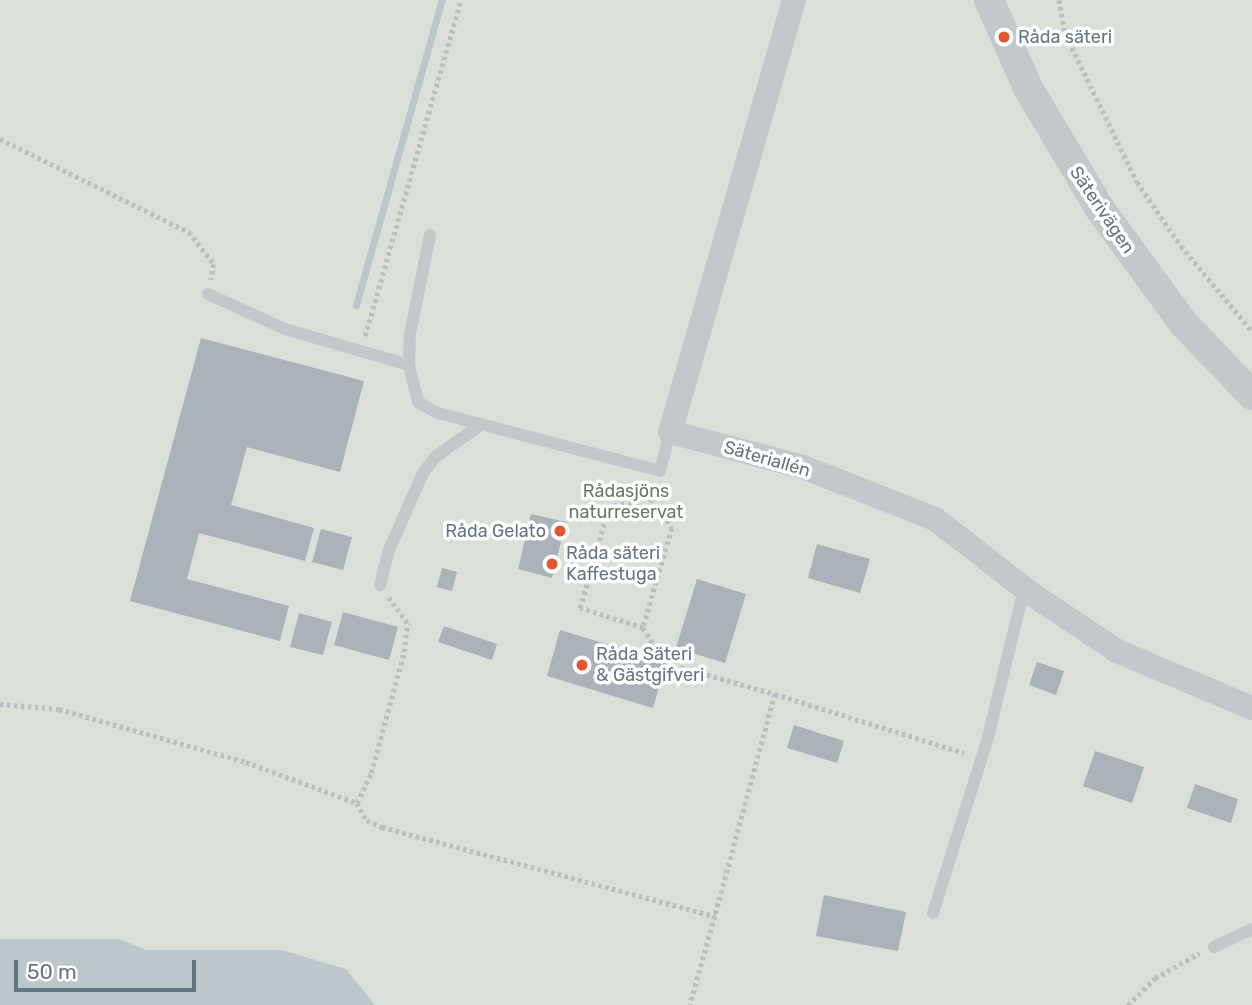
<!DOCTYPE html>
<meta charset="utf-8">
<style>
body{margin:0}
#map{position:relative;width:1252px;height:1005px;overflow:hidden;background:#fafaf8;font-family:Rubik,sans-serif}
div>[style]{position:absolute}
.green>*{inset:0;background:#dadfd7}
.water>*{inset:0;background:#bbc7cb}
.stream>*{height:7px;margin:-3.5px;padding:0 3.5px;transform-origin:3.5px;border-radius:3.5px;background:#bbc7cb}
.building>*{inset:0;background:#aab3b9}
.path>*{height:4.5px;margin-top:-2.25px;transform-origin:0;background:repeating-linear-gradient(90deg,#bbbfc2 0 3.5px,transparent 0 7px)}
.service>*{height:12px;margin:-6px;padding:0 6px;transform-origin:6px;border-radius:6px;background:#c3c8cc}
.minor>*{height:24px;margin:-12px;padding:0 12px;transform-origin:12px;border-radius:12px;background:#c3c8cc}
.tertiary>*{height:30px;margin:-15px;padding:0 15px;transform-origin:15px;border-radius:15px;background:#c3c8cc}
.dots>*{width:19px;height:19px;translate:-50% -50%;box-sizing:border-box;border:4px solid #fff;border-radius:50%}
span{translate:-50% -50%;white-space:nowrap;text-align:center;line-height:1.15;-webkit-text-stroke:7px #fff;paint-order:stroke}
.poi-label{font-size:18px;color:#657683}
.left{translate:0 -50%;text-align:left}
.right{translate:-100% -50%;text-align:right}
.street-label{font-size:18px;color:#657683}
.park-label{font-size:18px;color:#687a64}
.scale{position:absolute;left:14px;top:960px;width:182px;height:32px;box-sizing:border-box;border:4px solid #657683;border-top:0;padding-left:9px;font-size:21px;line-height:24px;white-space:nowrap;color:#657683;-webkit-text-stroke:5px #fff;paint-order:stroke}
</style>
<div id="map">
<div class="green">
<i style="clip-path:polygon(0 0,1252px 0,1252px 1005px,0 1005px)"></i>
</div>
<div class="water">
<i style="clip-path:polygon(0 939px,119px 939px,146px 950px,282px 950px,346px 969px,375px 1005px,0 1005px)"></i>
</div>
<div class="stream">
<i style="left:356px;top:305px;width:317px;rotate:-74.3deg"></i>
</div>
<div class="building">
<i style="clip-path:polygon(201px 338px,364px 381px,340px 472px,247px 447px,231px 505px,314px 528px,305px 561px,199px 533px,187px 579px,289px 606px,280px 641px,130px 601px)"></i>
<i style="clip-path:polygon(531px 514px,566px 522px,552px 578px,518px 569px)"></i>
<i style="clip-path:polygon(321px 529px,352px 537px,343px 570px,312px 562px)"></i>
<i style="clip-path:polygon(817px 544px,870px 559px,860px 593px,808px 578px)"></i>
<i style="clip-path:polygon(442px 568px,457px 572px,452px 591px,437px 587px)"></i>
<i style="clip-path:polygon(697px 579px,746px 594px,725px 663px,676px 648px)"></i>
<i style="clip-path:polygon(343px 612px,398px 627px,389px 660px,334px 645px)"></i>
<i style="clip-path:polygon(299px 613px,332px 622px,323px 655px,290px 647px)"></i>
<i style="clip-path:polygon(444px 626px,497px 644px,492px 660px,438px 642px)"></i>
<i style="clip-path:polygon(560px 630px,666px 662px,653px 708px,547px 676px)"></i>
<i style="clip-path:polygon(1037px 662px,1064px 671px,1056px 695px,1029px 685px)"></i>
<i style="clip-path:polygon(794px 725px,844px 741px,837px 763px,787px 748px)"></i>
<i style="clip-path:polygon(1095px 751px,1144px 767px,1132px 803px,1083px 786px)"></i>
<i style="clip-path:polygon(1195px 784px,1238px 799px,1231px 823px,1187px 808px)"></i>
<i style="clip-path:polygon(824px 895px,906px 912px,898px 951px,816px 936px)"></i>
</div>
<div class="path">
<i style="left:1059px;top:0;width:36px;rotate:79deg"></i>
<i style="left:1066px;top:35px;width:163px;rotate:64.2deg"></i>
<i style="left:1137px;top:182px;width:78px;rotate:55.5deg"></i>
<i style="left:1181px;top:246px;width:111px;rotate:50.1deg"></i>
<i style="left:0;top:139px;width:211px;rotate:26.2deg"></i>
<i style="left:189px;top:232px;width:41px;rotate:52deg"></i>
<i style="left:214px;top:264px;width:16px;rotate:101deg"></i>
<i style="left:365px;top:336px;width:349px;rotate:-74.1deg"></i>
<i style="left:628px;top:503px;width:38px;rotate:17deg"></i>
<i style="left:664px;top:514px;width:16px;rotate:60deg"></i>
<i style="left:672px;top:528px;width:104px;rotate:106.2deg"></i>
<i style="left:643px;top:628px;width:66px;rotate:-162.4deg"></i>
<i style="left:580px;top:608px;width:96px;rotate:-74.2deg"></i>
<i style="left:606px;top:516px;width:14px;rotate:-54deg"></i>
<i style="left:614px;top:505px;width:14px;rotate:-8deg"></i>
<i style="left:648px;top:509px;width:23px;rotate:-72deg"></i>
<i style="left:643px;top:628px;width:19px;rotate:58deg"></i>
<i style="left:653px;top:644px;width:35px;rotate:40deg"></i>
<i style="left:680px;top:667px;width:99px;rotate:15.9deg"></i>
<i style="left:775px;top:694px;width:230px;rotate:105.1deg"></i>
<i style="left:775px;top:694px;width:198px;rotate:17.3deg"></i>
<i style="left:0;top:704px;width:59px;rotate:4.8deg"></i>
<i style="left:59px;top:709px;width:194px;rotate:15.8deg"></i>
<i style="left:246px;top:762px;width:118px;rotate:20.3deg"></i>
<i style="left:357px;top:803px;width:33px;rotate:-65deg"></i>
<i style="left:371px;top:773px;width:125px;rotate:-74.7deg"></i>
<i style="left:404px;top:652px;width:29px;rotate:-84deg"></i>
<i style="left:407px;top:623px;width:31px;rotate:-126deg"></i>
<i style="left:357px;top:803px;width:20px;rotate:60deg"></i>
<i style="left:367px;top:820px;width:17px;rotate:25deg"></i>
<i style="left:382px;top:827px;width:345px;rotate:15deg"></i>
<i style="left:715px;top:916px;width:92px;rotate:105.7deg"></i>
<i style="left:1128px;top:1005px;width:38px;rotate:-45deg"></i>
<i style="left:1155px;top:978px;width:51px;rotate:-29.1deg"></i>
</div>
<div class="service">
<i style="left:430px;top:235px;width:101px;rotate:101.4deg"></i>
<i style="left:410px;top:334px;width:31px;rotate:92deg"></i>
<i style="left:409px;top:365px;width:38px;rotate:76deg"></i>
<i style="left:418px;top:402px;width:23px;rotate:29deg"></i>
<i style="left:438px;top:413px;width:229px;rotate:14.6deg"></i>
<i style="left:660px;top:471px;width:40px;rotate:-75.6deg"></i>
<i style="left:208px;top:294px;width:85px;rotate:24.4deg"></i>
<i style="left:285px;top:329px;width:129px;rotate:16.2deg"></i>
<i style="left:380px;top:585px;width:36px;rotate:-76deg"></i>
<i style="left:389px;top:550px;width:84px;rotate:-66.2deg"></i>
<i style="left:423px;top:473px;width:20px;rotate:-53deg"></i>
<i style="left:435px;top:457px;width:57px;rotate:-35.1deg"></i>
<i style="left:933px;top:913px;width:184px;rotate:-72.6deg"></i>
<i style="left:988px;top:737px;width:152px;rotate:-76.3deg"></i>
<i style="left:1214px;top:947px;width:42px;rotate:-25.3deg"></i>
</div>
<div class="minor">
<i style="left:794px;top:0;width:449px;rotate:106deg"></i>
<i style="left:670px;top:432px;width:138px;rotate:14.7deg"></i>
<i style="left:803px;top:467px;width:142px;rotate:21.5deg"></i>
<i style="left:935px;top:519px;width:124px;rotate:37.8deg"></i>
<i style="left:1033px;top:595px;width:101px;rotate:33.7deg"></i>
<i style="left:1117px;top:651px;width:147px;rotate:22.9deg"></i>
</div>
<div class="tertiary">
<i style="left:989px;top:0;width:96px;rotate:66.1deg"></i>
<i style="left:1028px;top:88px;width:141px;rotate:59.2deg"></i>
<i style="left:1100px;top:209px;width:142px;rotate:53.9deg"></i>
<i style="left:1184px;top:324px;width:98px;rotate:46.2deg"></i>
</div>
<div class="dots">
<i style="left:1004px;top:37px;background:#e4572e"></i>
<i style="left:560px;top:531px;background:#e4572e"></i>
<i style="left:552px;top:564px;background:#e4572e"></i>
<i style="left:582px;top:665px;background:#e4572e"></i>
</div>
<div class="poi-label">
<span class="left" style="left:1018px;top:37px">Råda säteri</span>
<span class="right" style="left:546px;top:531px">Råda Gelato</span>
<span class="left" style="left:566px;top:564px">Råda säteri<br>Kaffestuga</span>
<span class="left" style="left:596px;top:665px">Råda Säteri<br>&amp; Gästgifveri</span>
</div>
<div class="street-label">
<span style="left:1102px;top:210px;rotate:56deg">Säterivägen</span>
<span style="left:767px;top:459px;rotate:16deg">Säteriallén</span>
</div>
<div class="park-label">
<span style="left:626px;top:502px">Rådasjöns<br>naturreservat</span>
</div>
<div class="scale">50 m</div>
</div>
